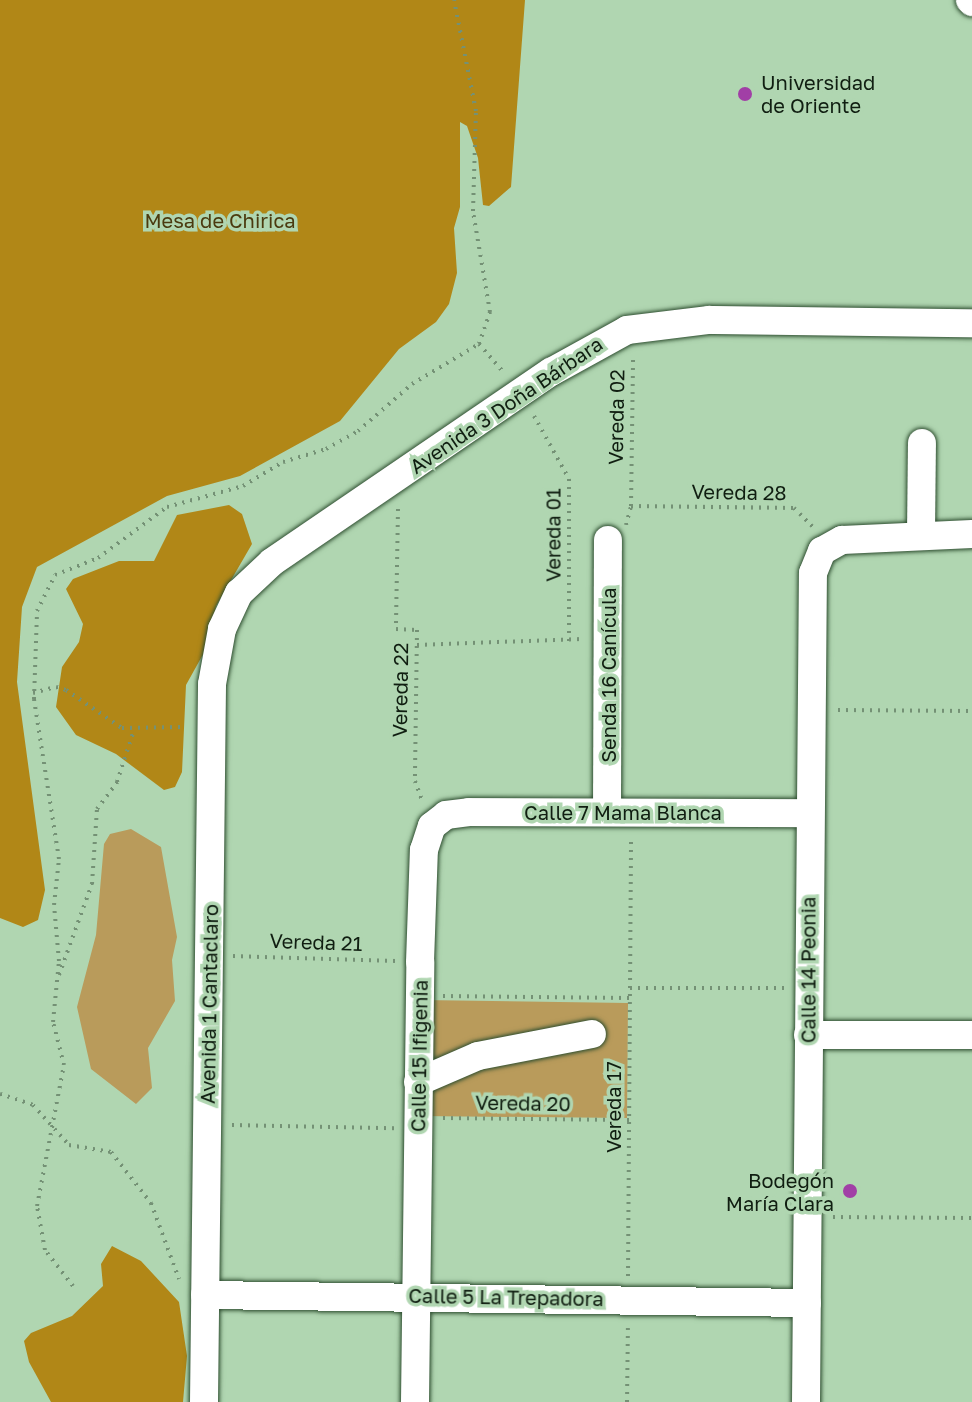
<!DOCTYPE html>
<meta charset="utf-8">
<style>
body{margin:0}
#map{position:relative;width:972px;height:1402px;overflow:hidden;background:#b0d6b1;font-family:"Golos Text",sans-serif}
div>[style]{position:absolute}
.green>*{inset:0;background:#b99b5b}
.forest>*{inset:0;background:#b18717}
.path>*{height:4px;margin-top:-2px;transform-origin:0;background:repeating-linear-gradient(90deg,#749175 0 2px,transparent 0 8px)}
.roads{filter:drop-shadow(0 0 2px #2e4e30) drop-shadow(0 0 2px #2e4e30)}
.minor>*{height:28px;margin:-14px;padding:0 14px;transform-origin:14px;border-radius:14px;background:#fff}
.dots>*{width:22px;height:22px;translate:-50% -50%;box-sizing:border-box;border:4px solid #b0d6b1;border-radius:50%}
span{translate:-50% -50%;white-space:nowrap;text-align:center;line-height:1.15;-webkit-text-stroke:7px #b0d6b1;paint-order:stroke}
.poi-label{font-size:20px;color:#101e11}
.left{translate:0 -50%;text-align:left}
.right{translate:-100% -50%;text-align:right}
.park-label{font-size:20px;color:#4b3a0f}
.street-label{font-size:20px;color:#101e11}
</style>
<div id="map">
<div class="green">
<i style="clip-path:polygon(131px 829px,161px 847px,177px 937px,172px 960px,175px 1001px,148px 1048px,152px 1088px,136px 1104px,91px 1069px,77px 1007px,96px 935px,104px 844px,110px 834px)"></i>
<i style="clip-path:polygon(421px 1000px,628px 1003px,627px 1118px,418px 1116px)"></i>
</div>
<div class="forest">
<i style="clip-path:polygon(0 0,525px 0,511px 187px,489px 206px,483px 205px,478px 158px,467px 126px,460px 122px,460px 207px,454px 228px,457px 273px,449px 304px,436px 322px,399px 349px,340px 421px,240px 476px,167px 496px,37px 567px,22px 607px,17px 682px,45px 890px,38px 920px,23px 927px,0 918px)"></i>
<i style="clip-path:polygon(229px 505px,242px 514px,252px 544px,216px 606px,206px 649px,186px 685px,182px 772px,175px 787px,164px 790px,116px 754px,76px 735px,56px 707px,62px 667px,79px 642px,83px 624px,66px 589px,73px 579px,119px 561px,154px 561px,177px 515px)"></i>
<i style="clip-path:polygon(112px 1246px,141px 1261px,179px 1302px,187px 1356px,183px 1402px,51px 1402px,29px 1362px,24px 1341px,31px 1333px,72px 1316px,103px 1286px,101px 1264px)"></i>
</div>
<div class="path">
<i style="left:479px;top:344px;width:38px;rotate:49deg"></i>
<i style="left:534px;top:416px;width:72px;rotate:60.9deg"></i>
<i style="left:569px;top:479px;width:164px;rotate:90deg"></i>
<i style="left:631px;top:506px;width:163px;rotate:0.7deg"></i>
<i style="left:794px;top:508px;width:27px;rotate:45deg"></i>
<i style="left:398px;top:509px;width:120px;rotate:91deg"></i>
<i style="left:396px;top:629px;width:21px;rotate:3deg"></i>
<i style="left:417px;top:630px;width:151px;rotate:90.8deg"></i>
<i style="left:415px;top:781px;width:23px;rotate:70deg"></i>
<i style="left:626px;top:525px;width:20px;rotate:-75deg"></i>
<i style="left:631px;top:506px;width:151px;rotate:-89.2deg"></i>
<i style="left:417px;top:645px;width:165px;rotate:-2.1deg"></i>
<i style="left:33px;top:693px;width:24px;rotate:-15deg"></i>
<i style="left:56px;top:687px;width:10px;rotate:17deg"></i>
<i style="left:66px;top:690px;width:68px;rotate:34.2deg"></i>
<i style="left:122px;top:728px;width:63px;rotate:-0.9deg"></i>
<i style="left:838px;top:710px;width:134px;rotate:0.4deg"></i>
<i style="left:233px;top:956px;width:163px;rotate:1.8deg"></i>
<i style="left:59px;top:975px;width:97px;rotate:-70.1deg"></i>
<i style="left:92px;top:884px;width:75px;rotate:-86.2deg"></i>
<i style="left:97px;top:809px;width:34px;rotate:-53deg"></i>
<i style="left:117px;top:782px;width:55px;rotate:-71.9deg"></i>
<i style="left:630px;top:988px;width:154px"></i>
<i style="left:443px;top:996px;width:187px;rotate:0.6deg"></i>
<i style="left:0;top:1094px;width:35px;rotate:18deg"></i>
<i style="left:33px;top:1105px;width:54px;rotate:48deg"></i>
<i style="left:69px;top:1145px;width:43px;rotate:9.5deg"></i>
<i style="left:111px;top:1152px;width:65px;rotate:51.9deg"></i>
<i style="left:151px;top:1203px;width:81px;rotate:69.8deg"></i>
<i style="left:443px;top:1118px;width:186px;rotate:0.6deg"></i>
<i style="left:232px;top:1125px;width:163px;rotate:1.1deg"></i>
<i style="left:833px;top:1217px;width:139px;rotate:0.4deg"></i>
<i style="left:628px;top:1276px;width:440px;rotate:-89.6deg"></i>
<i style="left:73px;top:1286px;width:46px;rotate:-127.9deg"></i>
<i style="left:45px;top:1250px;width:45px;rotate:-100.3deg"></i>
<i style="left:37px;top:1206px;width:144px;rotate:-79.2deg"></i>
<i style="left:64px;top:1065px;width:44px;rotate:-104.3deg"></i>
<i style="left:53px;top:1022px;width:61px;rotate:-84.4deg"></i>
<i style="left:59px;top:961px;width:56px;rotate:-95.1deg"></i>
<i style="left:54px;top:905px;width:46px;rotate:-83.8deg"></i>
<i style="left:59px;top:859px;width:162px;rotate:-98.9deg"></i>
<i style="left:34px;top:699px;width:88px;rotate:-88deg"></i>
<i style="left:37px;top:611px;width:40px;rotate:-63.4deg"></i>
<i style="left:55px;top:575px;width:46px;rotate:-21.6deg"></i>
<i style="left:98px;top:558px;width:86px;rotate:-36.5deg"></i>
<i style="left:167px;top:507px;width:79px;rotate:-15.4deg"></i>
<i style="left:243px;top:486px;width:47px;rotate:-31deg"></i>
<i style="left:283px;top:462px;width:45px;rotate:-16.8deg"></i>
<i style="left:326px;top:449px;width:37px;rotate:-29deg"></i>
<i style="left:358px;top:431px;width:72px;rotate:-41deg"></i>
<i style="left:412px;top:384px;width:78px;rotate:-30.8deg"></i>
<i style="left:479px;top:344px;width:34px;rotate:-71deg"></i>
<i style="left:490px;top:312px;width:102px;rotate:-99.6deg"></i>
<i style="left:473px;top:211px;width:100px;rotate:-88.3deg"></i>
<i style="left:476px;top:111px;width:113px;rotate:-101.2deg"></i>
<i style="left:627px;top:1402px;width:78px;rotate:-89.3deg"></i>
</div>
<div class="roads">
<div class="minor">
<i style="left:970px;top:0;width:3px;rotate:45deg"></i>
<i style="left:921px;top:534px;width:91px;rotate:-89.4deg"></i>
<i style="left:607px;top:811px;width:271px;rotate:-89.8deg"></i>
<i style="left:808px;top:1035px;width:164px"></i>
<i style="left:418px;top:1082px;width:65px;rotate:-23.4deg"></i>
<i style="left:478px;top:1056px;width:116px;rotate:-10.9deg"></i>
<i style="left:205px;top:1295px;width:602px;rotate:0.76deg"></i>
<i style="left:204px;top:1402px;width:718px;rotate:-89.36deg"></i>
<i style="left:212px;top:684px;width:56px;rotate:-79.7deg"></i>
<i style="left:222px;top:629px;width:40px;rotate:-65deg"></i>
<i style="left:239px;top:593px;width:45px;rotate:-43.2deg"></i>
<i style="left:272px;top:562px;width:338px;rotate:-34.3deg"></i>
<i style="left:551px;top:372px;width:87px;rotate:-28.9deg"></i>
<i style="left:627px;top:330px;width:83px;rotate:-7deg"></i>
<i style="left:709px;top:320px;width:263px;rotate:0.7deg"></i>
<i style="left:415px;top:1402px;width:440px;rotate:-89.3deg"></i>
<i style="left:420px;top:962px;width:112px;rotate:-88deg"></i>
<i style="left:424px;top:850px;width:25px;rotate:-72deg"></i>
<i style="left:432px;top:826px;width:18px;rotate:-38deg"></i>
<i style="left:446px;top:815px;width:23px;rotate:-7deg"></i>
<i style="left:469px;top:812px;width:341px;rotate:0.2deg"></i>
<i style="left:806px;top:1402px;width:829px;rotate:-89.52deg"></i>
<i style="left:813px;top:573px;width:24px;rotate:-68deg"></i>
<i style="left:822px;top:551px;width:23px;rotate:-29deg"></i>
<i style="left:842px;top:540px;width:130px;rotate:-2.6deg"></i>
</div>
</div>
<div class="dots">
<i style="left:745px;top:94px;background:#a13fa6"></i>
<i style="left:850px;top:1191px;background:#a13fa6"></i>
</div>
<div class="poi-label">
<span class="left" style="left:761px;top:94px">Universidad<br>de Oriente</span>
<span class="right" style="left:834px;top:1192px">Bodegón<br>María Clara</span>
</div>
<div class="park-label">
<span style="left:220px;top:220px">Mesa de Chirica</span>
</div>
<div class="street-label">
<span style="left:506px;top:405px;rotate:-34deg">Avenida 3 Doña Bárbara</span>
<span style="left:616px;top:417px;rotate:-89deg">Vereda 02</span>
<span style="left:739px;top:492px;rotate:1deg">Vereda 28</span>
<span style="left:553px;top:535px;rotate:-90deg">Vereda 01</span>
<span style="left:608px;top:675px;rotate:-90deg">Senda 16 Canícula</span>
<span style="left:400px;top:690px;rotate:-89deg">Vereda 22</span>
<span style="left:623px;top:812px">Calle 7 Mama Blanca</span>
<span style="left:316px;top:942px;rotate:2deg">Vereda 21</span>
<span style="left:808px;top:970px;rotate:-90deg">Calle 14 Peonia</span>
<span style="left:209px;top:1004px;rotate:-89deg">Avenida 1 Cantaclaro</span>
<span style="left:419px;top:1056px;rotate:-89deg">Calle 15 Ifigenia</span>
<span style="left:523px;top:1103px;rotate:1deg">Vereda 20</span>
<span style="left:613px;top:1107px;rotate:-90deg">Vereda 17</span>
<span style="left:506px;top:1297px;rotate:1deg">Calle 5 La Trepadora</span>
</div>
</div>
